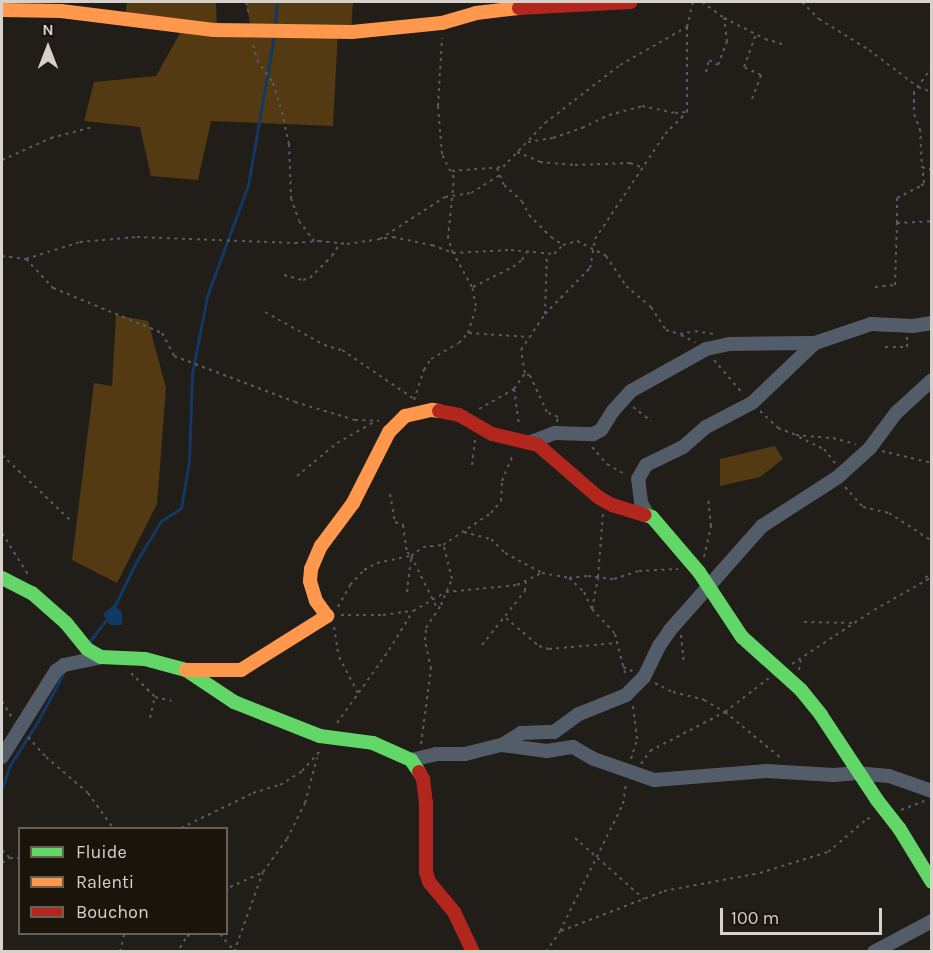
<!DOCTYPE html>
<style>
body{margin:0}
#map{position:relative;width:933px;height:953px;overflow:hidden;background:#211d18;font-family:Karla,sans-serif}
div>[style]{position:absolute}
.green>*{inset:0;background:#533a13}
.water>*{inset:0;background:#123964}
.stream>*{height:3px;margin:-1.5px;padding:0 1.5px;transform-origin:1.5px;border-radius:1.5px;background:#123964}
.path>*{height:2px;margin-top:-1px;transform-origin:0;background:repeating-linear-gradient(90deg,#575c62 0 3px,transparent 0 7.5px)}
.street>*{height:14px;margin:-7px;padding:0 7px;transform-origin:7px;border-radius:7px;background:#535d69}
.fast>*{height:14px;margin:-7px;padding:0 7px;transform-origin:7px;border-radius:7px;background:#63d668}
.slow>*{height:14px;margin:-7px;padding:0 7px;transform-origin:7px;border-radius:7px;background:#ff974d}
.jam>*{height:14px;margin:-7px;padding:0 7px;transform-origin:7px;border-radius:7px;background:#b3261e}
span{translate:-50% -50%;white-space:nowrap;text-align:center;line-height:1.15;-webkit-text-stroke:4.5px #1b140b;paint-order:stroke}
.frame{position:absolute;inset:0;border:3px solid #d6d1cb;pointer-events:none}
.legend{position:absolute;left:18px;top:827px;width:210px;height:108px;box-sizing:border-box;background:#1b140b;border:2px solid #666058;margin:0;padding:8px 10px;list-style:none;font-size:18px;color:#d6d1cb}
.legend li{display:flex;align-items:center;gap:12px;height:30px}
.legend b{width:30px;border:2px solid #666058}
.north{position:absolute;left:18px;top:18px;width:60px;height:60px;-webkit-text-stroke:4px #1b140b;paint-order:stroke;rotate:0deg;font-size:16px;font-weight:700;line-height:24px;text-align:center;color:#d6d1cb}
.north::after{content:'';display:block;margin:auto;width:21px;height:27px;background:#d6d1cb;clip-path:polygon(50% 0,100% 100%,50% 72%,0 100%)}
.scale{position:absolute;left:720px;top:908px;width:162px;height:27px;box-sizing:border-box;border:3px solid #d6d1cb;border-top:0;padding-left:8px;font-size:18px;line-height:21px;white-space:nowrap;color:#d6d1cb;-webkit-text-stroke:4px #1b140b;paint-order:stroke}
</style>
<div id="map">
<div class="green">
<i style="clip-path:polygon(127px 2px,216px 2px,217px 30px,251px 29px,246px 2px,353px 2px,351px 31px,338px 31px,333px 126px,211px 121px,198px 180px,151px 176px,140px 127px,84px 121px,94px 82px,156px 76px,185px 24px,125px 16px)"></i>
<i style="clip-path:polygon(116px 315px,148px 321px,166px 388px,157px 504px,117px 583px,72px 560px,94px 383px,112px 386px)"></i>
<i style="clip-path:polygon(775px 446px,783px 459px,760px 477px,720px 486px,720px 459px)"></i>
</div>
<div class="water">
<i style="clip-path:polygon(114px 605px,122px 612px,122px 625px,110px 625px,103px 614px)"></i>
</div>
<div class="stream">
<i style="left:275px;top:24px;width:22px;rotate:-85deg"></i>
<i style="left:113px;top:609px;width:52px;rotate:-63.9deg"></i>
<i style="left:136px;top:562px;width:48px;rotate:-58.6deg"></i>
<i style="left:161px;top:521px;width:24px;rotate:-33deg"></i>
<i style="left:181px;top:508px;width:48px;rotate:-80.3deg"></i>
<i style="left:189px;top:461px;width:87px;rotate:-88deg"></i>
<i style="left:192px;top:374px;width:79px;rotate:-79.1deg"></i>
<i style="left:207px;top:296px;width:118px;rotate:-69.7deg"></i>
<i style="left:248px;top:185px;width:151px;rotate:-80.1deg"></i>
<i style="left:90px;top:641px;width:30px;rotate:-53deg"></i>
<i style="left:2px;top:788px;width:24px;rotate:-71deg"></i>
<i style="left:10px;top:765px;width:52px;rotate:-57.5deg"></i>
<i style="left:38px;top:721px;width:53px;rotate:-62deg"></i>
</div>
<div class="path">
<i style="left:246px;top:2px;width:13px;rotate:77deg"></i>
<i style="left:702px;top:2px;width:27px;rotate:36deg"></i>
<i style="left:724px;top:18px;width:46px;rotate:27.1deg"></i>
<i style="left:765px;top:39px;width:18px;rotate:16deg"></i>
<i style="left:802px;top:2px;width:24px;rotate:45deg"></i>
<i style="left:819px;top:19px;width:59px;rotate:31.8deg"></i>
<i style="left:869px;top:50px;width:61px;rotate:37.1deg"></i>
<i style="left:918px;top:87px;width:15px;rotate:20deg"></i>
<i style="left:253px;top:45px;width:16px;rotate:75deg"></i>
<i style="left:257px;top:60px;width:28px;rotate:55deg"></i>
<i style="left:273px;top:83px;width:30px;rotate:73deg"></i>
<i style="left:282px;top:112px;width:33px;rotate:78deg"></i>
<i style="left:289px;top:144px;width:54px;rotate:87.9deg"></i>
<i style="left:291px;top:198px;width:24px;rotate:71deg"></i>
<i style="left:299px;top:221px;width:25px;rotate:53deg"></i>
<i style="left:932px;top:67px;width:31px;rotate:126deg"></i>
<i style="left:914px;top:92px;width:22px;rotate:90deg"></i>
<i style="left:914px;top:114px;width:16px;rotate:68deg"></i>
<i style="left:920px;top:129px;width:38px;rotate:87deg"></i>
<i style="left:922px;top:167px;width:10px;rotate:17deg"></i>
<i style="left:706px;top:72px;width:12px;rotate:-76deg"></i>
<i style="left:709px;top:60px;width:10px;rotate:29deg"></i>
<i style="left:718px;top:65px;width:25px;rotate:-69deg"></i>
<i style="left:727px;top:42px;width:24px;rotate:-97deg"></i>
<i style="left:752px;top:99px;width:26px;rotate:-69deg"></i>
<i style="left:761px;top:75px;width:19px;rotate:-155deg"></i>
<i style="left:744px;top:67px;width:35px;rotate:-70deg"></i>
<i style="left:528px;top:142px;width:25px;rotate:-9deg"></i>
<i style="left:553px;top:138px;width:31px;rotate:-19deg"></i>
<i style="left:582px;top:128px;width:30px;rotate:-26deg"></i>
<i style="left:609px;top:115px;width:34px;rotate:-15deg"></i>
<i style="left:642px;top:106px;width:34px;rotate:12deg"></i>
<i style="left:675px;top:113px;width:12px;rotate:-5deg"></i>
<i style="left:517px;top:152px;width:25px;rotate:23deg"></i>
<i style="left:540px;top:162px;width:35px;rotate:5deg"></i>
<i style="left:575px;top:165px;width:55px;rotate:-2.1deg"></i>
<i style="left:630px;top:163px;width:15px;rotate:20deg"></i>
<i style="left:2px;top:160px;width:54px;rotate:-24.2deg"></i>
<i style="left:51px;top:138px;width:43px;rotate:-14.7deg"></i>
<i style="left:497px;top:168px;width:18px;rotate:68deg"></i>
<i style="left:504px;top:185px;width:24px;rotate:42deg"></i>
<i style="left:522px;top:201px;width:16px;rotate:63deg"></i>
<i style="left:529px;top:215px;width:31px;rotate:45deg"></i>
<i style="left:551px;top:237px;width:14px;rotate:34deg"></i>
<i style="left:452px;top:171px;width:51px;rotate:-4.5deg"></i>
<i style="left:503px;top:167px;width:61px;rotate:-46.3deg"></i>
<i style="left:545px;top:123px;width:95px;rotate:-37.7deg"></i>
<i style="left:620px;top:65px;width:77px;rotate:-29.6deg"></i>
<i style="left:897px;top:223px;width:25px;rotate:-90deg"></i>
<i style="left:897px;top:198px;width:27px;rotate:-27deg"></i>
<i style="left:921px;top:186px;width:4px;rotate:-45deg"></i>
<i style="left:924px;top:183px;width:16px;rotate:-97deg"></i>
<i style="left:380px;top:239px;width:77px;rotate:-32.9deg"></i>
<i style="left:445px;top:197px;width:26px;rotate:-9deg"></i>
<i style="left:471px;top:193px;width:34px;rotate:-32deg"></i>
<i style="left:453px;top:253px;width:58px;rotate:-3deg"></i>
<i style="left:511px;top:250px;width:43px;rotate:5.3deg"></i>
<i style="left:554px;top:254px;width:13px;rotate:-45deg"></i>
<i style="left:563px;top:245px;width:15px;rotate:-16deg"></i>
<i style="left:577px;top:241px;width:33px;rotate:27deg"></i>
<i style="left:606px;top:256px;width:36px;rotate:56deg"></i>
<i style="left:626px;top:286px;width:33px;rotate:40deg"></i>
<i style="left:651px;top:307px;width:27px;rotate:57deg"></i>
<i style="left:666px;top:330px;width:15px;rotate:16deg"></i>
<i style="left:680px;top:334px;width:15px;rotate:-11deg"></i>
<i style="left:695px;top:331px;width:20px;rotate:9deg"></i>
<i style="left:2px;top:256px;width:24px;rotate:7deg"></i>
<i style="left:26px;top:259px;width:57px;rotate:-17.5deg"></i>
<i style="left:80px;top:242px;width:57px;rotate:-5deg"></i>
<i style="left:137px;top:237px;width:158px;rotate:2.2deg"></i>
<i style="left:295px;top:243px;width:24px;rotate:-5deg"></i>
<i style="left:319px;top:241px;width:28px;rotate:6deg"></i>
<i style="left:347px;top:244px;width:47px;rotate:-8.7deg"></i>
<i style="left:393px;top:237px;width:40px;rotate:12deg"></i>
<i style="left:432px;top:245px;width:22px;rotate:21deg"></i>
<i style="left:453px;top:253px;width:16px;rotate:-108deg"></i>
<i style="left:448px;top:238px;width:60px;rotate:-84.3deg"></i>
<i style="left:454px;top:178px;width:27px;rotate:-117deg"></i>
<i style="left:442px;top:154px;width:48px;rotate:-94.8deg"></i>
<i style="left:438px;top:106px;width:68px;rotate:-86.6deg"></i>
<i style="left:26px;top:259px;width:40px;rotate:47deg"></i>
<i style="left:53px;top:288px;width:118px;rotate:22.4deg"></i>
<i style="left:162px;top:333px;width:26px;rotate:62deg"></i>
<i style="left:174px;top:356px;width:129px;rotate:20.8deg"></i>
<i style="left:295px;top:402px;width:63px;rotate:16.7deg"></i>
<i style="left:355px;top:420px;width:24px;rotate:2deg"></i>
<i style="left:284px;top:275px;width:20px;rotate:15deg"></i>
<i style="left:303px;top:280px;width:7px;rotate:-16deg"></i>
<i style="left:310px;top:278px;width:31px;rotate:-45deg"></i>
<i style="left:332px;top:256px;width:15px;rotate:-58deg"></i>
<i style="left:473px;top:287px;width:45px;rotate:-26.6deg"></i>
<i style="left:513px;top:267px;width:11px;rotate:-38deg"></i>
<i style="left:522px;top:260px;width:9px;rotate:-58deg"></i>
<i style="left:875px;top:287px;width:20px;rotate:-6deg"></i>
<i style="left:895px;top:285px;width:62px;rotate:-88.2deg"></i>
<i style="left:897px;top:223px;width:35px;rotate:-3deg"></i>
<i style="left:265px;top:312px;width:68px;rotate:29.2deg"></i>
<i style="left:324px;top:345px;width:19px;rotate:16deg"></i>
<i style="left:342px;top:350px;width:87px;rotate:34.2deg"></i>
<i style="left:545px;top:314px;width:60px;rotate:-88.1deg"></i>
<i style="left:469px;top:333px;width:60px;rotate:3.8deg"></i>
<i style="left:681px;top:335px;width:16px;rotate:27deg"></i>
<i style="left:885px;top:347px;width:22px"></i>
<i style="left:907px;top:347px;width:10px;rotate:-90deg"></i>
<i style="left:714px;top:360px;width:45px;rotate:49.5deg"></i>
<i style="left:514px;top:389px;width:36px;rotate:82deg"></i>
<i style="left:414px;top:400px;width:32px;rotate:-72deg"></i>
<i style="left:424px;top:370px;width:13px;rotate:-58deg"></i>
<i style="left:431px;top:359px;width:32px;rotate:-30deg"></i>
<i style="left:459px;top:343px;width:13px;rotate:-48deg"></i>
<i style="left:468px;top:333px;width:28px;rotate:-73deg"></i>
<i style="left:476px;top:306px;width:19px;rotate:-102deg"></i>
<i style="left:472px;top:287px;width:39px;rotate:-119deg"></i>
<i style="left:633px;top:407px;width:23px;rotate:38deg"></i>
<i style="left:479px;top:409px;width:40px;rotate:-29.7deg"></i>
<i style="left:514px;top:389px;width:19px;rotate:-55deg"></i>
<i style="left:760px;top:411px;width:25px;rotate:43deg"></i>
<i style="left:778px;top:428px;width:19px;rotate:21deg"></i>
<i style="left:796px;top:435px;width:37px;rotate:5deg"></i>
<i style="left:833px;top:438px;width:24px;rotate:15deg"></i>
<i style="left:557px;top:422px;width:5px;rotate:-79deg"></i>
<i style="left:558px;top:417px;width:12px;rotate:-156deg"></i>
<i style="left:547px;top:412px;width:40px;rotate:-115deg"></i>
<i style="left:530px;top:376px;width:6px;rotate:-149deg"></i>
<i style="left:525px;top:373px;width:23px;rotate:-100deg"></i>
<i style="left:521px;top:350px;width:43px;rotate:-56.3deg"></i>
<i style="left:545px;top:314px;width:64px;rotate:-45.6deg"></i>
<i style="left:590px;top:268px;width:29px;rotate:-80deg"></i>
<i style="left:595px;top:239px;width:126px;rotate:-56.3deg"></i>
<i style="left:665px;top:134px;width:31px;rotate:-45deg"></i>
<i style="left:687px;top:112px;width:85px;rotate:-90deg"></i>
<i style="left:687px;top:27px;width:26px;rotate:-77deg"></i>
<i style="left:799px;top:437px;width:28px;rotate:26deg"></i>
<i style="left:824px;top:449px;width:18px;rotate:52deg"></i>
<i style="left:592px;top:447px;width:23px;rotate:49deg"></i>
<i style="left:607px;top:464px;width:22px;rotate:30deg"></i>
<i style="left:882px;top:451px;width:51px;rotate:13.5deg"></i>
<i style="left:2px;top:455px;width:97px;rotate:43.7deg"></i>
<i style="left:472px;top:465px;width:25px;rotate:-83deg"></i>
<i style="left:297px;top:476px;width:52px;rotate:-39.5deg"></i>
<i style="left:337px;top:443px;width:43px;rotate:-29.6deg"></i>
<i style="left:845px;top:487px;width:27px;rotate:48deg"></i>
<i style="left:863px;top:507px;width:27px;rotate:13deg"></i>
<i style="left:889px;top:513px;width:51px;rotate:33.1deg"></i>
<i style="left:390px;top:494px;width:28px;rotate:80deg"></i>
<i style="left:395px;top:522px;width:9px;rotate:21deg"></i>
<i style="left:403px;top:525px;width:27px;rotate:82deg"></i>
<i style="left:407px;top:552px;width:6px;rotate:45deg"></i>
<i style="left:411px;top:556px;width:15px;rotate:-37deg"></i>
<i style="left:423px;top:547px;width:20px;rotate:-6deg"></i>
<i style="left:443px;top:545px;width:58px;rotate:-33.7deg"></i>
<i style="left:491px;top:513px;width:16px;rotate:-50deg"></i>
<i style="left:501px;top:501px;width:20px;rotate:-87deg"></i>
<i style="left:502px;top:481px;width:30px;rotate:-67deg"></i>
<i style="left:464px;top:532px;width:28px;rotate:15deg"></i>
<i style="left:491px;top:539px;width:20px;rotate:45deg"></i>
<i style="left:505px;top:553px;width:42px;rotate:28.4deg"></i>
<i style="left:2px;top:533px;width:51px;rotate:57.9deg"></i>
<i style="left:704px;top:557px;width:32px;rotate:-77deg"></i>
<i style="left:711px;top:526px;width:29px;rotate:-96deg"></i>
<i style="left:569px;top:578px;width:21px;rotate:43deg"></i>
<i style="left:584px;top:592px;width:19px;rotate:65deg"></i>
<i style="left:592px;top:609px;width:34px;rotate:47deg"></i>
<i style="left:615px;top:634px;width:44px;rotate:75.7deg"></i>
<i style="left:925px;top:578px;width:9px;rotate:-41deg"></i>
<i style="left:407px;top:592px;width:33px;rotate:-83deg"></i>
<i style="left:338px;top:607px;width:25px;rotate:-61deg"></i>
<i style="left:350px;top:585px;width:21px;rotate:-47deg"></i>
<i style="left:364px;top:570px;width:15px;rotate:-28deg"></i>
<i style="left:377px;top:563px;width:35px;rotate:-12deg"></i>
<i style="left:411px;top:556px;width:60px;rotate:63.4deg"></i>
<i style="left:592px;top:609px;width:33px;rotate:-79deg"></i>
<i style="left:598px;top:577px;width:63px;rotate:-85.5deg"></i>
<i style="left:341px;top:615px;width:42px"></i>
<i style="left:383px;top:615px;width:30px;rotate:-8deg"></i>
<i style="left:413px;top:611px;width:38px;rotate:-30deg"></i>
<i style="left:446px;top:592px;width:71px;rotate:-5.6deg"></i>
<i style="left:517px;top:585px;width:28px;rotate:-26deg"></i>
<i style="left:542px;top:573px;width:27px;rotate:10deg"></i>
<i style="left:569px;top:578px;width:19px;rotate:-6deg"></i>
<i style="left:588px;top:576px;width:26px;rotate:7deg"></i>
<i style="left:614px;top:579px;width:26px;rotate:-18deg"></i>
<i style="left:639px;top:571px;width:39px;rotate:-3deg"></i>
<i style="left:506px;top:618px;width:43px;rotate:40.3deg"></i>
<i style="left:539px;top:646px;width:10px;rotate:17deg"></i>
<i style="left:549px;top:649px;width:68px;rotate:-5deg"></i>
<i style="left:804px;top:622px;width:51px;rotate:1.1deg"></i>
<i style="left:334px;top:627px;width:30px;rotate:81deg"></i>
<i style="left:339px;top:657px;width:41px;rotate:62.2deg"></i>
<i style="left:681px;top:635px;width:28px;rotate:84deg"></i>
<i style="left:482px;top:645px;width:69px;rotate:-51.5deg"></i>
<i style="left:525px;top:591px;width:11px;rotate:-85deg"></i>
<i style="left:792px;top:664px;width:98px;rotate:-33.4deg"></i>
<i style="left:874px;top:610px;width:67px;rotate:-29.6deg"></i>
<i style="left:623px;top:667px;width:12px;rotate:24deg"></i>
<i style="left:799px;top:670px;width:12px;rotate:-81deg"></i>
<i style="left:131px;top:673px;width:34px;rotate:45deg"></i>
<i style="left:155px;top:697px;width:17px;rotate:13deg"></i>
<i style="left:655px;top:683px;width:20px;rotate:27deg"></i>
<i style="left:673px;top:692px;width:32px;rotate:14deg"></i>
<i style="left:704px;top:700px;width:24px;rotate:30deg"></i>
<i style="left:725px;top:712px;width:74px;rotate:39.5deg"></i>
<i style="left:2px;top:701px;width:21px;rotate:59deg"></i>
<i style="left:150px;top:718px;width:22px;rotate:-77deg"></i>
<i style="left:337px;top:723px;width:90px;rotate:-54.5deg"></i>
<i style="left:389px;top:650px;width:46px;rotate:-58.4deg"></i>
<i style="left:28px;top:737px;width:27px;rotate:48deg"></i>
<i style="left:46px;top:757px;width:55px;rotate:40.6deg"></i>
<i style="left:88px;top:793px;width:43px;rotate:54.5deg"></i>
<i style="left:421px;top:744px;width:76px;rotate:-82.4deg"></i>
<i style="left:431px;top:669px;width:30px;rotate:-102deg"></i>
<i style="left:425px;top:640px;width:12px;rotate:-85deg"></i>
<i style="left:426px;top:628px;width:27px;rotate:-57deg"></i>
<i style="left:441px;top:605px;width:28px;rotate:-67deg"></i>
<i style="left:452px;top:579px;width:34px;rotate:-104deg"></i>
<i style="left:631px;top:759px;width:21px;rotate:-73deg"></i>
<i style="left:637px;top:739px;width:33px;rotate:-97deg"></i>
<i style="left:641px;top:764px;width:16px;rotate:-55deg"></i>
<i style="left:650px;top:751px;width:85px;rotate:-27.5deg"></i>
<i style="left:725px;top:712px;width:56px;rotate:-37.7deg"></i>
<i style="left:901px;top:810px;width:25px;rotate:-21deg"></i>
<i style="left:181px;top:828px;width:80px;rotate:-25.9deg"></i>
<i style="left:253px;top:793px;width:28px;rotate:-17deg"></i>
<i style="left:280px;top:785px;width:26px;rotate:-32deg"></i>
<i style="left:302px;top:771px;width:27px;rotate:-48deg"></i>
<i style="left:575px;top:838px;width:92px;rotate:41.5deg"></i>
<i style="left:2px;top:850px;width:11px;rotate:45deg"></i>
<i style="left:2px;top:863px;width:9px;rotate:-32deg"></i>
<i style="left:10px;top:858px;width:10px"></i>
<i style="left:226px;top:891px;width:6px;rotate:-45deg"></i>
<i style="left:230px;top:887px;width:36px;rotate:-24deg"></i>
<i style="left:561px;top:931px;width:110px;rotate:-21.2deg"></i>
<i style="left:664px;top:891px;width:98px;rotate:-10.6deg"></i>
<i style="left:760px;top:873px;width:71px;rotate:-17.2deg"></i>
<i style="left:828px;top:852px;width:51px;rotate:-40.2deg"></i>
<i style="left:867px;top:819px;width:6px;rotate:-18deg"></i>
<i style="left:220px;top:934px;width:23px;rotate:50deg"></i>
<i style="left:180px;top:948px;width:14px;rotate:-60deg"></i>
<i style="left:187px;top:936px;width:10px;rotate:-11deg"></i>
<i style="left:120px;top:952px;width:18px;rotate:-77deg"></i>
<i style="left:234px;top:952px;width:85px;rotate:-70.1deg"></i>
<i style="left:263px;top:872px;width:41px;rotate:-54deg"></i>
<i style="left:287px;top:839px;width:40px;rotate:-63.4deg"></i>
<i style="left:305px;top:803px;width:47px;rotate:-75.1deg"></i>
<i style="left:546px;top:952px;width:25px;rotate:-56deg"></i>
<i style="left:560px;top:931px;width:142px;rotate:-63.6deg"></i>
<i style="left:623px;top:804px;width:22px;rotate:-82deg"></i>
</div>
<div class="street">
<i style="left:531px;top:442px;width:26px;rotate:-21deg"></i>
<i style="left:555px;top:433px;width:38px;rotate:2deg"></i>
<i style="left:593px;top:434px;width:9px;rotate:-27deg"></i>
<i style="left:601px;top:430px;width:22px;rotate:-58deg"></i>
<i style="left:613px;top:411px;width:27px;rotate:-48deg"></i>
<i style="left:631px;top:391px;width:86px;rotate:-29.2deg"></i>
<i style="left:706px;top:349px;width:24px;rotate:-12deg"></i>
<i style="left:729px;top:344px;width:86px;rotate:-0.7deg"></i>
<i style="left:815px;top:343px;width:59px;rotate:-18.7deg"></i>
<i style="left:871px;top:324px;width:42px;rotate:2.7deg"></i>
<i style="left:913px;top:326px;width:19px;rotate:-9deg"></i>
<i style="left:647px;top:514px;width:13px;rotate:-117deg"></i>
<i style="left:641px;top:502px;width:23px;rotate:-97deg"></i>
<i style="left:638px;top:479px;width:16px;rotate:-60deg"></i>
<i style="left:646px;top:465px;width:41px;rotate:-25.9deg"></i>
<i style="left:683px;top:447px;width:30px;rotate:-41deg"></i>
<i style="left:706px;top:427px;width:52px;rotate:-27.6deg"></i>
<i style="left:752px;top:403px;width:87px;rotate:-43.6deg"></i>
<i style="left:502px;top:745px;width:22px;rotate:-32deg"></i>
<i style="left:521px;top:733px;width:33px;rotate:-2deg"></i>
<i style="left:554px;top:732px;width:31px;rotate:-36deg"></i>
<i style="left:579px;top:714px;width:51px;rotate:-22deg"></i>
<i style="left:626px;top:695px;width:25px;rotate:-45deg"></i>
<i style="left:644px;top:677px;width:34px;rotate:-64deg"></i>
<i style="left:659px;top:646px;width:19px;rotate:-55deg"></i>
<i style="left:670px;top:630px;width:139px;rotate:-48.5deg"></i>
<i style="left:762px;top:526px;width:90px;rotate:-32.8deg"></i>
<i style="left:838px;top:477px;width:43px;rotate:-42.2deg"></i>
<i style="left:870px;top:448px;width:44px;rotate:-53.4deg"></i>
<i style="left:896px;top:413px;width:49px;rotate:-42.5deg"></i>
<i style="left:2px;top:757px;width:102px;rotate:-57.9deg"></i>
<i style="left:56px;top:671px;width:10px;rotate:-37deg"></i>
<i style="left:64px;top:665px;width:38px;rotate:-12deg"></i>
<i style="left:411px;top:760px;width:26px;rotate:-13deg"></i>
<i style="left:436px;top:754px;width:29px"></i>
<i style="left:465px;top:754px;width:38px;rotate:-14deg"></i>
<i style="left:502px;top:745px;width:45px;rotate:7.6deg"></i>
<i style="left:547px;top:751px;width:26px;rotate:-9deg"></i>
<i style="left:573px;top:747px;width:24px;rotate:30deg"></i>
<i style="left:594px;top:759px;width:64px;rotate:19.3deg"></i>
<i style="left:654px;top:780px;width:112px;rotate:-4.6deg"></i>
<i style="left:766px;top:771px;width:68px;rotate:3.4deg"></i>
<i style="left:834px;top:775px;width:21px;rotate:-5deg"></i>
<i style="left:855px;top:773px;width:34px;rotate:5deg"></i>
<i style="left:889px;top:776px;width:46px;rotate:19.2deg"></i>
<i style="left:874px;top:952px;width:66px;rotate:-28.1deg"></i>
</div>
<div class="fast">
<i style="left:645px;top:515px;width:7px;rotate:16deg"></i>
<i style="left:652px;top:517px;width:72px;rotate:49.5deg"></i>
<i style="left:699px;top:572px;width:78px;rotate:56.5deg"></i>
<i style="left:742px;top:637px;width:79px;rotate:41.9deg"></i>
<i style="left:801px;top:690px;width:32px;rotate:51deg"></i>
<i style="left:821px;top:715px;width:102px;rotate:56.6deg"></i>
<i style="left:877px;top:800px;width:36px;rotate:52deg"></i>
<i style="left:899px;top:828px;width:63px;rotate:58.6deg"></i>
<i style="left:2px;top:578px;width:34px;rotate:27deg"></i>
<i style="left:32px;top:593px;width:45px;rotate:41.4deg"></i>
<i style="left:66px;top:623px;width:33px;rotate:51deg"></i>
<i style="left:87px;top:649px;width:16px;rotate:30deg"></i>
<i style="left:101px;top:657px;width:44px;rotate:2.6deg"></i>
<i style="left:145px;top:659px;width:42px;rotate:15deg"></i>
<i style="left:186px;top:670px;width:58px;rotate:33.7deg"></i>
<i style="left:234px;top:702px;width:92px;rotate:21.6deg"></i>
<i style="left:320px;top:736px;width:53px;rotate:7.5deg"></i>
<i style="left:373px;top:743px;width:42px;rotate:24.1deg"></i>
<i style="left:411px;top:760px;width:14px;rotate:56deg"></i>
</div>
<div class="slow">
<i style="left:2px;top:10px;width:59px;rotate:1deg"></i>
<i style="left:61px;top:11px;width:154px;rotate:7.1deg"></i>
<i style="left:214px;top:30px;width:138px;rotate:0.8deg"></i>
<i style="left:352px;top:32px;width:90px;rotate:-5.7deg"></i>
<i style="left:442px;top:23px;width:35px;rotate:-16deg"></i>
<i style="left:476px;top:13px;width:43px;rotate:-6.6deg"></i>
<i style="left:186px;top:670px;width:55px"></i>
<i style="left:241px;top:670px;width:102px;rotate:-32.1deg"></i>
<i style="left:327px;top:616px;width:19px;rotate:-126deg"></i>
<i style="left:316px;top:601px;width:21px;rotate:-107deg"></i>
<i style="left:310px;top:581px;width:12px;rotate:-85deg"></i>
<i style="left:311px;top:569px;width:25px;rotate:-67deg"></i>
<i style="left:321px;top:546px;width:54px;rotate:-53.3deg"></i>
<i style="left:353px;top:503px;width:80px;rotate:-63.1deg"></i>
<i style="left:389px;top:432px;width:23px;rotate:-45deg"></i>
<i style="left:405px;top:416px;width:28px;rotate:-13deg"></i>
<i style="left:432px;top:410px;width:7px;rotate:8deg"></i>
</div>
<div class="jam">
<i style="left:519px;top:8px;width:112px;rotate:-3.1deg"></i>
<i style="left:439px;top:411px;width:20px;rotate:11deg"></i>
<i style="left:459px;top:415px;width:38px;rotate:30deg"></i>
<i style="left:492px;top:434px;width:47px;rotate:13.4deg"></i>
<i style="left:538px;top:445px;width:79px;rotate:40.9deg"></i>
<i style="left:598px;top:497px;width:16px;rotate:30deg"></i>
<i style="left:612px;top:505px;width:34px;rotate:17deg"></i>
<i style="left:419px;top:772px;width:8px;rotate:60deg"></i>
<i style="left:423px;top:779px;width:26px;rotate:83deg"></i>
<i style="left:426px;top:805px;width:67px;rotate:90deg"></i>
<i style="left:426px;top:872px;width:10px;rotate:73deg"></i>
<i style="left:429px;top:882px;width:39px;rotate:50deg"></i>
<i style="left:454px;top:912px;width:44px;rotate:64.6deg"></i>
</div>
<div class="frame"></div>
<ul class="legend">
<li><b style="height:8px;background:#63d668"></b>Fluide</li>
<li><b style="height:8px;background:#ff974d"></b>Ralenti</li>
<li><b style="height:8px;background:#b3261e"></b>Bouchon</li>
</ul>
<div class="north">N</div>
<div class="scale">100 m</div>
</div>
